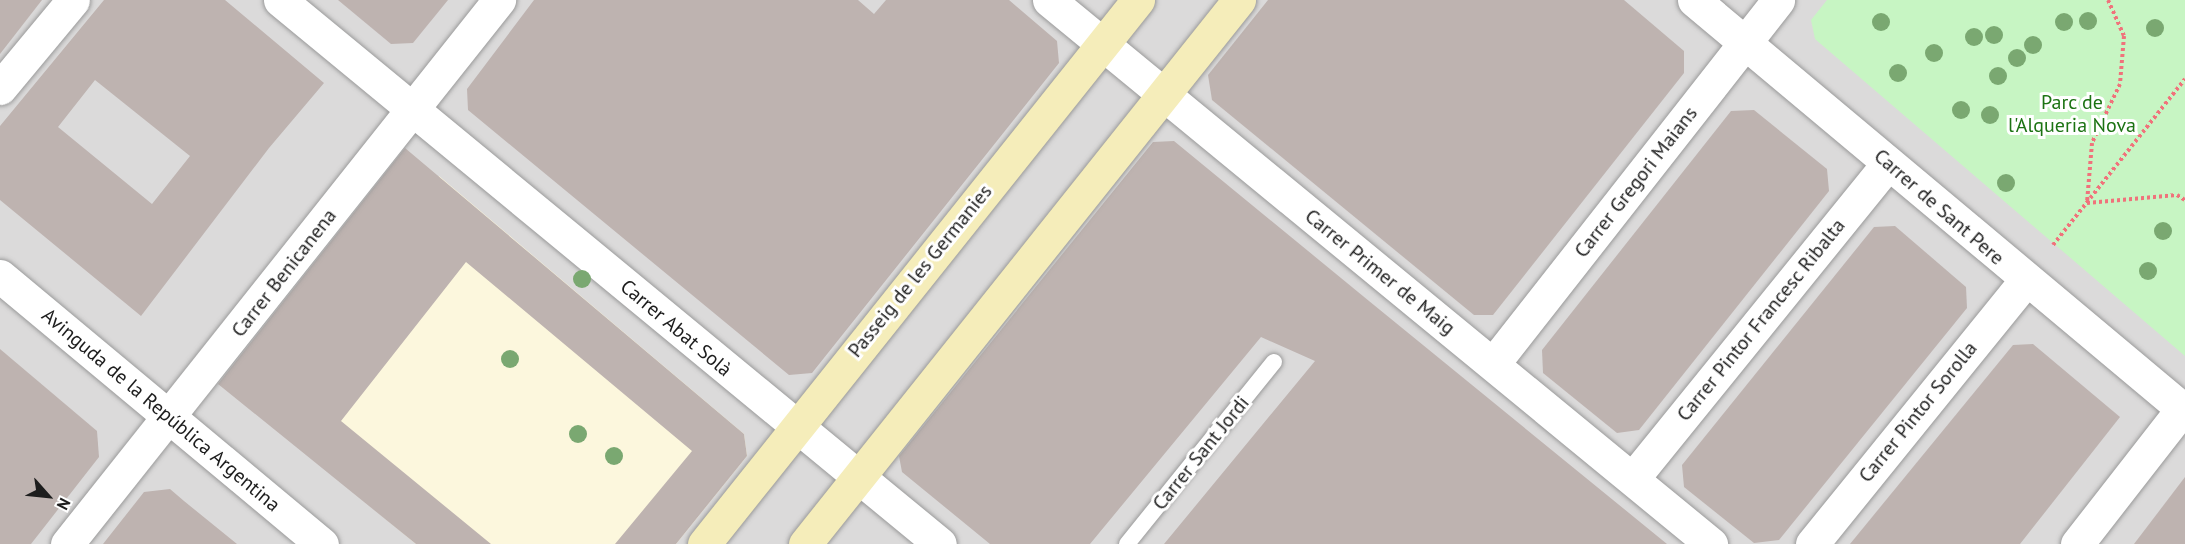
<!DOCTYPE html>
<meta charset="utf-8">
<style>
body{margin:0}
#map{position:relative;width:2185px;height:544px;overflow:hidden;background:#ede8e3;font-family:"PT Sans",sans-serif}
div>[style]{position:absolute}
.residential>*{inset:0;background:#dbdada}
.education>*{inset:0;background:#fcf7dd}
.park>*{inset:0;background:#c7f5c3}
.building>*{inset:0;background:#beb3b0}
.path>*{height:4px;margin-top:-2px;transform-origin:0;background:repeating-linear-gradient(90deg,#f0727b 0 3px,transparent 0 6px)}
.roads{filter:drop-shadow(0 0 2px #9a9a9a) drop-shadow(0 0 2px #9a9a9a)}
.lane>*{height:16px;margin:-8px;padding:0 8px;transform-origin:8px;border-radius:8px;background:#fff}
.street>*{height:33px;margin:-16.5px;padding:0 16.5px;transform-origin:16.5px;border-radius:16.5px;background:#fff}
.secondary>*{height:33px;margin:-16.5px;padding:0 16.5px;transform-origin:16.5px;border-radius:16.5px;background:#f5edba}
.trees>*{width:18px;height:18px;margin:-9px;border-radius:50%;background:#7aa871}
span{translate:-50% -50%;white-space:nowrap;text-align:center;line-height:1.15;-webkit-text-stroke:6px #fff;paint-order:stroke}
.park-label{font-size:20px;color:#1c7313}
.street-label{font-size:20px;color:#1d1d1d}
.north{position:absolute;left:18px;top:466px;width:60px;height:60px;-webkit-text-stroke:4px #fff;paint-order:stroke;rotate:117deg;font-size:16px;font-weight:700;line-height:24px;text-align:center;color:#1d1d1d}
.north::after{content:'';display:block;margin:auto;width:21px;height:27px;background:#1d1d1d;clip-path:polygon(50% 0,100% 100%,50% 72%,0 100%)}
</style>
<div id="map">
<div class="residential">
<i style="clip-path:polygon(0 0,2185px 0,2185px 544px,0 544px)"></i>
</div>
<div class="education">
<i style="clip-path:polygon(439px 176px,744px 434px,747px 456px,676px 544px,416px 544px,314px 460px,428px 191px)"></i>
</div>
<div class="park">
<i style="clip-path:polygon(1827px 0,2185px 0,2185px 356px,1815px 39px,1811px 20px)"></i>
</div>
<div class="building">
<i style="clip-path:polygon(0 0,42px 0,0 54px)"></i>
<i style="clip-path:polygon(evenodd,104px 0,225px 0,324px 83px,269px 148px,141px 316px,0 200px,0 126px,104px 0,95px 80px,190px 156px,152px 204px,58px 127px,95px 80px)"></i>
<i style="clip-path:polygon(338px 0,448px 0,413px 43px,391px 44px)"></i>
<i style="clip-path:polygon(534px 0,858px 0,874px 14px,886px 0,1009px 0,1057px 41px,1059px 63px,812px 373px,789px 375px,468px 110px,467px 89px)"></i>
<i style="clip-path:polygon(1268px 0,1624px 0,1684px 51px,1684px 73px,1493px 315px,1474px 315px,1212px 100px,1208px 75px)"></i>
<i style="clip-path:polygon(1754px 110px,1827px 169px,1829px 191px,1639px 430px,1617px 433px,1543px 373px,1542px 350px,1731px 111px)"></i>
<i style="clip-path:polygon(1174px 141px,1369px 301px,1667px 544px,1164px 544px,1315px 361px,1261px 337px,1090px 544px,990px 544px,902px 472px,899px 456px,1153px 142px)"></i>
<i style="clip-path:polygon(405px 148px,744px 434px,747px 456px,676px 544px,615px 544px,692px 451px,466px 262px,341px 421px,491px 544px,416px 544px,218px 384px)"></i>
<i style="clip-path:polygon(1895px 226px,1966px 287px,1967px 308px,1779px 540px,1754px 543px,1684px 487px,1682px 465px,1874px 227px)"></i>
<i style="clip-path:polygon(2033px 344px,2120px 417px,2020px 544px,1850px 544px,2013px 345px)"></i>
<i style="clip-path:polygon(0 349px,97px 431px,99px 457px,31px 544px,0 544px)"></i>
<i style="clip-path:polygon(2185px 477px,2185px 544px,2134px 544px)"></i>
<i style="clip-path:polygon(170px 489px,184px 501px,237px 544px,103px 544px,144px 492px)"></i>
</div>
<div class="path">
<i style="left:2108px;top:0;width:39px;rotate:66deg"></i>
<i style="left:2124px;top:36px;width:48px;rotate:94.8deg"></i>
<i style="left:2120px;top:84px;width:65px;rotate:115.4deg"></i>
<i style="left:2092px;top:143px;width:60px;rotate:94.8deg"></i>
<i style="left:2087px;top:203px;width:90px;rotate:-5.1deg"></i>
<i style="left:2177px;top:195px;width:9px;rotate:32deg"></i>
<i style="left:2053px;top:245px;width:212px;rotate:-51.5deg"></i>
</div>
<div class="roads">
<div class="lane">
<i style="left:1127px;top:544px;width:234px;rotate:-51.1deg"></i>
</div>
<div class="street">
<i style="left:280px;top:0;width:855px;rotate:39.5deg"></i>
<i style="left:1049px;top:0;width:857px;rotate:39.41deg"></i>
<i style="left:1694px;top:0;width:640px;rotate:39.93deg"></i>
<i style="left:0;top:88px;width:114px;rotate:-50.3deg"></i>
<i style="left:0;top:276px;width:419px;rotate:39.8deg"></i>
<i style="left:1493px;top:364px;width:462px;rotate:-51.9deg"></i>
<i style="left:1634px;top:477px;width:404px;rotate:-51deg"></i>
<i style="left:67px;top:544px;width:695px;rotate:-51.55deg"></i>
<i style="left:1812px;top:544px;width:338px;rotate:-51deg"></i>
<i style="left:2077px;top:544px;width:171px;rotate:-52.1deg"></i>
</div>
<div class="secondary">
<i style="left:704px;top:544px;width:696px;rotate:-51.42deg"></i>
<i style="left:805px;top:544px;width:696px;rotate:-51.42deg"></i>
</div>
</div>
<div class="trees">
<i style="left:2088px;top:21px"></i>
<i style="left:1881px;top:22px"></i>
<i style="left:2064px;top:22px"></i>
<i style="left:2155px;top:28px"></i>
<i style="left:1994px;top:35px"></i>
<i style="left:1974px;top:37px"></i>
<i style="left:2033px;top:45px"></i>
<i style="left:1934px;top:53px"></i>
<i style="left:2017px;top:58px"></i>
<i style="left:1898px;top:73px"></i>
<i style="left:1998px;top:76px"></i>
<i style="left:1961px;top:110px"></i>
<i style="left:1990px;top:115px"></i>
<i style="left:2006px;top:183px"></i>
<i style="left:2163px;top:231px"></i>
<i style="left:2148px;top:271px"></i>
<i style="left:582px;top:279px"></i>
<i style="left:510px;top:359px"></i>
<i style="left:578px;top:434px"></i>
<i style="left:614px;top:456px"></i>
</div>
<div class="park-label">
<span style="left:2072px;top:114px">Parc de<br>l'Alqueria Nova</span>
</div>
<div class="street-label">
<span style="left:1636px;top:182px;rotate:-52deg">Carrer Gregori Maians</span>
<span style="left:1939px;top:207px;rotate:41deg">Carrer de Sant Pere</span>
<span style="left:920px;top:271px;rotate:-51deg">Passeig de les Germanies</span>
<span style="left:1380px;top:272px;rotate:39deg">Carrer Primer de Maig</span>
<span style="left:284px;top:273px;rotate:-52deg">Carrer Benicanena</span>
<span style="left:1761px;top:320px;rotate:-51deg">Carrer Pintor Francesc Ribalta</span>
<span style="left:676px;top:328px;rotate:40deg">Carrer Abat Solà</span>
<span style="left:161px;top:410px;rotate:40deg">Avinguda de la República Argentina</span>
<span style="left:1918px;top:412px;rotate:-51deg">Carrer Pintor Sorolla</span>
<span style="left:1201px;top:453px;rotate:-51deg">Carrer Sant Jordi</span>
</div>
<div class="north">N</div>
</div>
